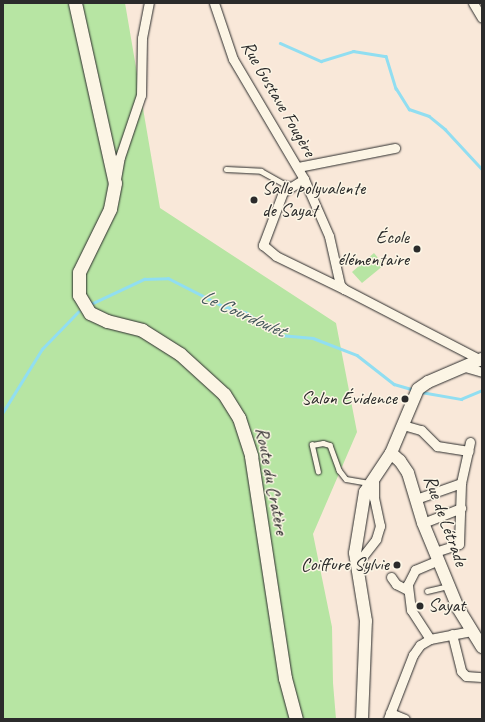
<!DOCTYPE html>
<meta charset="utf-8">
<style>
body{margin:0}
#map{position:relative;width:485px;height:722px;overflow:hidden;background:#f9e8d9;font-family:Caveat,sans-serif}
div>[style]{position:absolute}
.green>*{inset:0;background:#b7e5a3}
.stream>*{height:2.5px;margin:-1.25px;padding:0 1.25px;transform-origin:1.25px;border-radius:1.25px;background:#91def1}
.roads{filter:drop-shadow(0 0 1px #2b2b2b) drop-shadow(0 0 1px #2b2b2b)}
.service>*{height:4.5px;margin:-2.25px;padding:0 2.25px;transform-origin:2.25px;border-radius:2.25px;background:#fcf5e5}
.minor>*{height:9px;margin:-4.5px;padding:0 4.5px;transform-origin:4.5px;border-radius:4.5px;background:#fcf5e5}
.tertiary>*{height:12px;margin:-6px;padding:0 6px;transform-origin:6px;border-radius:6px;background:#fcf5e5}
.secondary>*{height:13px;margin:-6.5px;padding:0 6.5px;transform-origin:6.5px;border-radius:6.5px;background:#fcf5e5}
.dots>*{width:11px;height:11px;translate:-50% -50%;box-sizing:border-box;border:2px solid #fcf5e5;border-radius:50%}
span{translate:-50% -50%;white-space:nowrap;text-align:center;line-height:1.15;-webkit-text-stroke:3px #fcf5e5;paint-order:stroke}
.street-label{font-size:19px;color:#2b2b2b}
.poi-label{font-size:19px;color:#2b2b2b}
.left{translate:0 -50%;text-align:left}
.right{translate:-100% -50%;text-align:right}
.water-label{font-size:20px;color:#44585c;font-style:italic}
.frame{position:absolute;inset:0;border:4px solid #2b2b2b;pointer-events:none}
</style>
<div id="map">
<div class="green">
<i style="clip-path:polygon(3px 3px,125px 3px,160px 208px,336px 323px,357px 432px,313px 534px,332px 627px,333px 683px,336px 719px,3px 719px)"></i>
<i style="clip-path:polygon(374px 253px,384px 265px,362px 283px,352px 272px)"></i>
</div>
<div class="stream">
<i style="left:280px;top:43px;width:45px;rotate:23.7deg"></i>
<i style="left:321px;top:61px;width:34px;rotate:-17deg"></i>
<i style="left:353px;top:51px;width:33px;rotate:9deg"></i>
<i style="left:386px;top:56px;width:34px;rotate:73deg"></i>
<i style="left:396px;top:88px;width:25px;rotate:58deg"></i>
<i style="left:409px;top:109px;width:21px;rotate:19deg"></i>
<i style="left:429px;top:116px;width:21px;rotate:39deg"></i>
<i style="left:445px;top:129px;width:54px;rotate:47.2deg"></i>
<i style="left:91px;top:304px;width:59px;rotate:-25.3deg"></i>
<i style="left:144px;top:279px;width:24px;rotate:-2deg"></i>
<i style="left:168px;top:278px;width:62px;rotate:27deg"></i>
<i style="left:223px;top:306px;width:25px;rotate:16deg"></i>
<i style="left:247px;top:313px;width:40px;rotate:34deg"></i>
<i style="left:280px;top:335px;width:33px;rotate:5deg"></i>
<i style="left:313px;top:338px;width:47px;rotate:21.1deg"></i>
<i style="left:357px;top:355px;width:47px;rotate:38.1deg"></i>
<i style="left:394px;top:384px;width:22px;rotate:16deg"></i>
<i style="left:421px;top:392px;width:41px;rotate:9.9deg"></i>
<i style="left:461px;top:399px;width:23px;rotate:-23deg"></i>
<i style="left:3px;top:412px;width:74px;rotate:-58.2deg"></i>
<i style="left:42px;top:349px;width:52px;rotate:-45.8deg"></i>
</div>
<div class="roads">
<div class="service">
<i style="left:226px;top:169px;width:35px;rotate:3deg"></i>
<i style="left:261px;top:171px;width:25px;rotate:29deg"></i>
<i style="left:283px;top:183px;width:9px;rotate:13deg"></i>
<i style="left:318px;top:472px;width:28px;rotate:-103deg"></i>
<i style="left:312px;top:445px;width:11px;rotate:-10deg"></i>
<i style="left:323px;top:443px;width:7px;rotate:16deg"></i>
<i style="left:330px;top:445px;width:27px;rotate:70deg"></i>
<i style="left:339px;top:470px;width:11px;rotate:52deg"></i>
<i style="left:346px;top:479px;width:23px;rotate:10deg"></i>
<i style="left:427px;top:591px;width:22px;rotate:-13deg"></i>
</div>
<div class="minor">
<i style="left:214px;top:3px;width:59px;rotate:71.3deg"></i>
<i style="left:233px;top:59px;width:139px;rotate:59.4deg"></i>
<i style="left:304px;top:179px;width:62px;rotate:66.3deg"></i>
<i style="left:329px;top:236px;width:50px;rotate:77.3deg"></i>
<i style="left:340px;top:285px;width:6px;rotate:45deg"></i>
<i style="left:344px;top:289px;width:154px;rotate:27.4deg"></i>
<i style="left:473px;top:3px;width:17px;rotate:59deg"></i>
<i style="left:298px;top:167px;width:99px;rotate:-11.1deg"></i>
<i style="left:116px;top:179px;width:22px;rotate:-80deg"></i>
<i style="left:120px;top:157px;width:65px;rotate:-71.3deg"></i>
<i style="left:141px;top:95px;width:57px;rotate:-89deg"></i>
<i style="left:142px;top:38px;width:36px;rotate:-79deg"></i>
<i style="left:304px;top:179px;width:25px;rotate:148deg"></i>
<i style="left:283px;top:192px;width:57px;rotate:110.7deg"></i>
<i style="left:263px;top:245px;width:17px;rotate:40deg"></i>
<i style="left:276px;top:256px;width:76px;rotate:25.9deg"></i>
<i style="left:465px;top:367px;width:18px;rotate:16deg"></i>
<i style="left:403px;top:425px;width:19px;rotate:16deg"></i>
<i style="left:421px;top:430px;width:23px;rotate:45deg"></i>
<i style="left:437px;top:446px;width:32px;rotate:9deg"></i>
<i style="left:416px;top:499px;width:48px;rotate:-19.6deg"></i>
<i style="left:423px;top:523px;width:41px;rotate:-21.5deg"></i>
<i style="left:435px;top:552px;width:25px;rotate:-18deg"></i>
<i style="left:459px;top:544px;width:61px;rotate:-88.1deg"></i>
<i style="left:461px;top:483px;width:42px;rotate:-77.6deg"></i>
<i style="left:356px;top:565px;width:33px;rotate:-52deg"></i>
<i style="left:376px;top:539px;width:14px;rotate:-73deg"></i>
<i style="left:380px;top:526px;width:29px;rotate:-102deg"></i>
<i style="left:374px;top:498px;width:21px;rotate:-90deg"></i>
<i style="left:391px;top:577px;width:9px;rotate:54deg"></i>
<i style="left:396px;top:584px;width:13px;rotate:27deg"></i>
<i style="left:452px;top:634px;width:38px;rotate:76deg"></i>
<i style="left:461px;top:671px;width:7px;rotate:45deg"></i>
<i style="left:466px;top:676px;width:16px;rotate:4deg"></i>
<i style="left:430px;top:639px;width:35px;rotate:-123deg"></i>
<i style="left:411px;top:610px;width:26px;rotate:-97deg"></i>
<i style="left:408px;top:584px;width:16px;rotate:-63deg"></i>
<i style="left:415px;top:570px;width:26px;rotate:-23deg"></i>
<i style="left:390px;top:713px;width:16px;rotate:22deg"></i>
<i style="left:388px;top:719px;width:69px;rotate:-68.7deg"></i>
<i style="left:413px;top:655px;width:12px;rotate:-55deg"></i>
<i style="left:420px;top:645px;width:12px;rotate:-31deg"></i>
<i style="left:430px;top:639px;width:42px;rotate:-11deg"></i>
</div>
<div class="tertiary">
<i style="left:391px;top:453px;width:12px;rotate:42deg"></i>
<i style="left:400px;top:461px;width:14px;rotate:56deg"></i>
<i style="left:408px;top:473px;width:52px;rotate:73.3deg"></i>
<i style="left:423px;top:523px;width:92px;rotate:67.6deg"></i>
<i style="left:458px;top:608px;width:46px;rotate:58.4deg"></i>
<i style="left:362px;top:719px;width:98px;rotate:-87.7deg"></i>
<i style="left:366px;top:621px;width:69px;rotate:-99.2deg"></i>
<i style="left:355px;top:553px;width:62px;rotate:-80.7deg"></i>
<i style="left:365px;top:492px;width:47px;rotate:-56.3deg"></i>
<i style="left:391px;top:453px;width:69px;rotate:-67.1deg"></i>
<i style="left:418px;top:389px;width:12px;rotate:-35deg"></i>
<i style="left:428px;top:382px;width:59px;rotate:-23.1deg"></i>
</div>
<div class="secondary">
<i style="left:75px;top:3px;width:184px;rotate:77.5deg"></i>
<i style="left:115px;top:183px;width:26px;rotate:101deg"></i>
<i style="left:110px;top:209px;width:70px;rotate:116.2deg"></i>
<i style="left:79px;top:272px;width:23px;rotate:90deg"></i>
<i style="left:79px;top:295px;width:21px;rotate:59deg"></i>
<i style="left:90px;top:313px;width:19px;rotate:25deg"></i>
<i style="left:107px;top:321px;width:36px;rotate:14deg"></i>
<i style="left:142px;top:330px;width:45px;rotate:32.3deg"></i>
<i style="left:180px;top:354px;width:59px;rotate:42.3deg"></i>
<i style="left:224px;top:394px;width:28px;rotate:58deg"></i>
<i style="left:239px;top:418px;width:40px;rotate:72deg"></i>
<i style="left:251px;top:456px;width:225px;rotate:81.3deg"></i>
<i style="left:285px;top:678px;width:42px;rotate:75deg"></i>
</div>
</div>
<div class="dots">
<i style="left:254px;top:200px;background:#2b2b2b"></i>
<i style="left:417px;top:249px;background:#2b2b2b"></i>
<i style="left:405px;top:399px;background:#2b2b2b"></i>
<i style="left:397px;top:565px;background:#2b2b2b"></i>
<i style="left:420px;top:606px;background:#2b2b2b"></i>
</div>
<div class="street-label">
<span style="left:278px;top:99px;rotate:60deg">Rue Gustave Fougère</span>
<span style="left:271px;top:481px;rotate:79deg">Route du Cratère</span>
<span style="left:445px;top:521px;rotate:70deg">Rue de Létrade</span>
</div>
<div class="poi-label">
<span class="left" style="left:262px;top:200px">Salle polyvalente<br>de Sayat</span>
<span class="right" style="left:409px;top:249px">École<br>élémentaire</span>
<span class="right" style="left:397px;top:399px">Salon Évidence</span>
<span class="right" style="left:389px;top:565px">Coiffure Sylvie</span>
<span class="left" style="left:428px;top:606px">Sayat</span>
</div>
<div class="water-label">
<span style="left:243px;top:313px;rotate:24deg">Le Courdoulet</span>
</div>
<div class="frame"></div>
</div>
